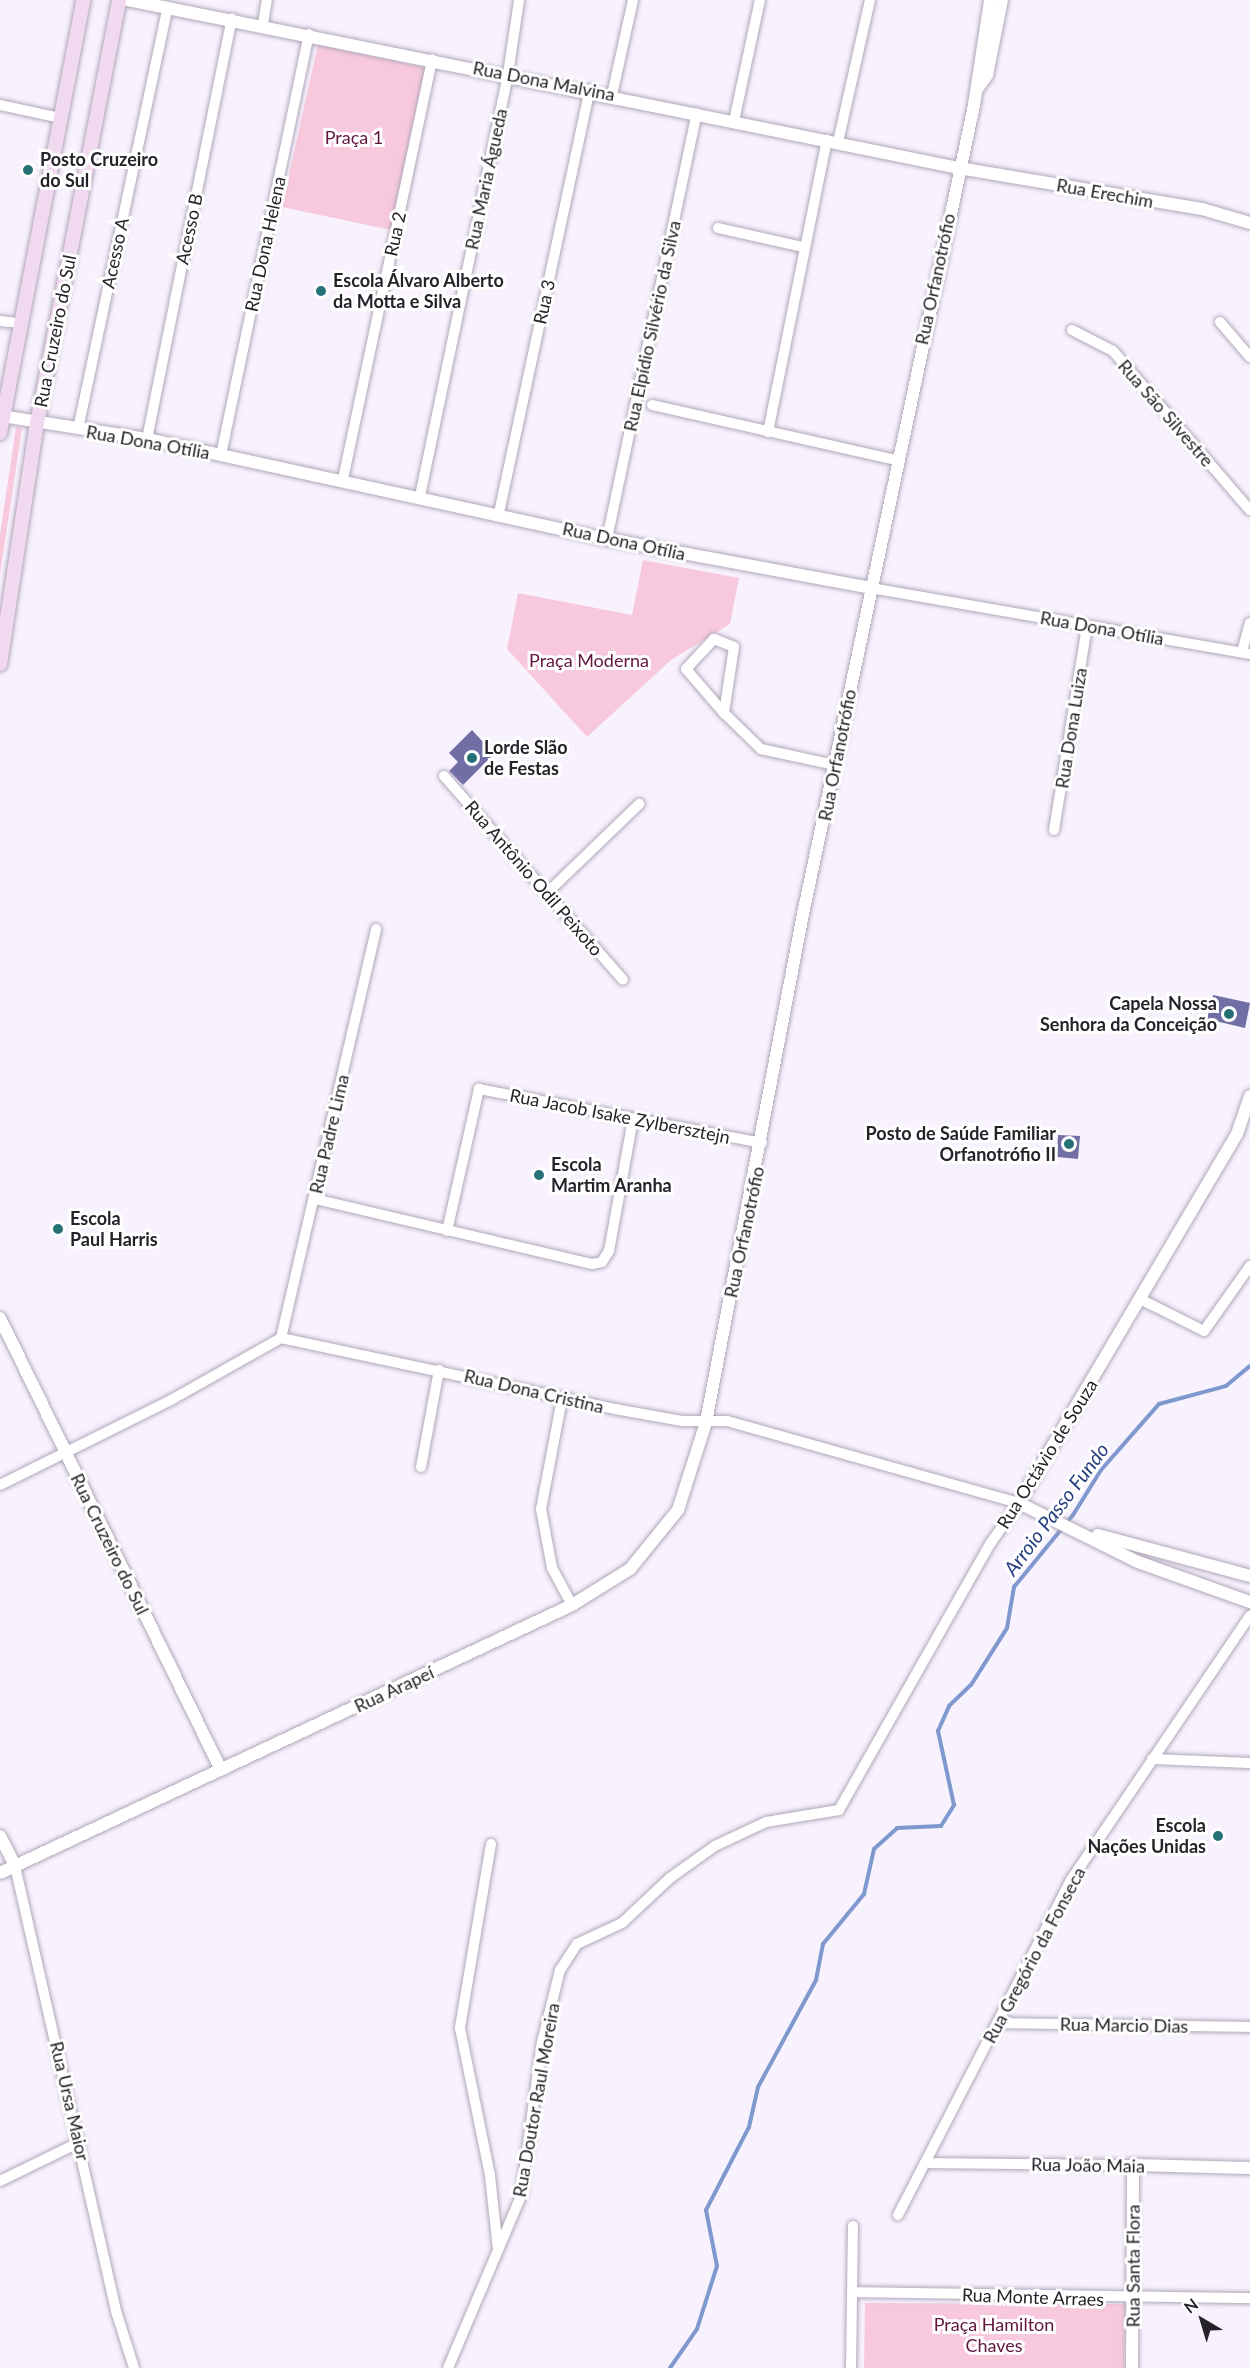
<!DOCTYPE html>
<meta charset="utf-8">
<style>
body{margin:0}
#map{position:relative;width:1250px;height:2368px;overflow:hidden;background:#f8f2fe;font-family:Lato,sans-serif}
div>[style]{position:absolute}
.green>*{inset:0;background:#f8c9dd}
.stream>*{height:4px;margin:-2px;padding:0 2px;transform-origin:2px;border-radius:2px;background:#7f98ce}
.building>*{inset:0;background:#716da5}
.roads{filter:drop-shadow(0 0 2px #b1a7ba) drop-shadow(0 0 2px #b1a7ba)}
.minor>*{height:10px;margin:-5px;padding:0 5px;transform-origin:5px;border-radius:5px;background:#fff}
.tertiary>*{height:12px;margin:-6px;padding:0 6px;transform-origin:6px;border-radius:6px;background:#fff}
.secondary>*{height:14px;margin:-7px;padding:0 7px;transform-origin:7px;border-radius:7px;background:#f1daef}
.dots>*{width:16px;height:16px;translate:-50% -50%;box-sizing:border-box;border:3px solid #fff;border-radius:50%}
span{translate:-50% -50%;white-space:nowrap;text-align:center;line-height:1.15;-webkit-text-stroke:6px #fff;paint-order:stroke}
.street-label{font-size:18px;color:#252229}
.park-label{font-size:18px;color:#611640}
.poi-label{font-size:18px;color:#252229;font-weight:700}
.left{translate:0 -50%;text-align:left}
.right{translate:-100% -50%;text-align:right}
.water-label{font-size:20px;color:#243e7f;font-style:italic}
.north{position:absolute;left:1172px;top:2290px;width:60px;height:60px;-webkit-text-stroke:4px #fff;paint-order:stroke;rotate:322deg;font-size:16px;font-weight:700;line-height:24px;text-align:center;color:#252229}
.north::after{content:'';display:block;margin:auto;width:21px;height:27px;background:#252229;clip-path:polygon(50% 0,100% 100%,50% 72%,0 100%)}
</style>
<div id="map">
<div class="green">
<i style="clip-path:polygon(318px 44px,427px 68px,391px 230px,282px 207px)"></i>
<i style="clip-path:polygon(16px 427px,22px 428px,0 574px,0 535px)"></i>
<i style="clip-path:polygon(643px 560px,739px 578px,730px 624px,671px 660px,587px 737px,507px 649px,518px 593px,632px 615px)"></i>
<i style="clip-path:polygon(865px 2303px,1125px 2304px,1124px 2368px,864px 2368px)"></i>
</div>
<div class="stream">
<i style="left:670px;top:2368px;width:47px;rotate:-55.3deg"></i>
<i style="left:697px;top:2329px;width:66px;rotate:-72.4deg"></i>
<i style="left:717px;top:2266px;width:57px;rotate:-101.1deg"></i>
<i style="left:706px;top:2210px;width:93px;rotate:-62.6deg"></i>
<i style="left:749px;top:2127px;width:41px;rotate:-77.3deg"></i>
<i style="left:758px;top:2087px;width:122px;rotate:-61.5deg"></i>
<i style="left:816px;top:1980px;width:37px;rotate:-79deg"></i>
<i style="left:823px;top:1944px;width:65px;rotate:-50.6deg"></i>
<i style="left:864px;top:1894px;width:46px;rotate:-77.5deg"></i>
<i style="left:874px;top:1849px;width:31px;rotate:-42deg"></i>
<i style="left:897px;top:1828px;width:44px;rotate:-2.6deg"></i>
<i style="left:941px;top:1826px;width:25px;rotate:-58deg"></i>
<i style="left:954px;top:1805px;width:76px;rotate:-102.2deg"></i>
<i style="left:938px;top:1731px;width:27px;rotate:-66deg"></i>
<i style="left:949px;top:1706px;width:30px;rotate:-44deg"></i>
<i style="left:971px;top:1685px;width:67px;rotate:-57.7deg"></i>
<i style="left:1007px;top:1628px;width:42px;rotate:-80.3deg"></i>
<i style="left:1014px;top:1587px;width:93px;rotate:-50.7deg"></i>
<i style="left:1073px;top:1515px;width:53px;rotate:-58.1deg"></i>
<i style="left:1101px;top:1470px;width:88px;rotate:-48.7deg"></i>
<i style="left:1159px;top:1404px;width:69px;rotate:-15deg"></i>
<i style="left:1226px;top:1386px;width:31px;rotate:-40deg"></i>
</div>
<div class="building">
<i style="clip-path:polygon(472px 730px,494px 754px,463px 785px,449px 771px,458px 762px,449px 753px)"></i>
<i style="clip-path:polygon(1213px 995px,1250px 1003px,1245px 1028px,1207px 1019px)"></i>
<i style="clip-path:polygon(1058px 1135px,1080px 1136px,1078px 1159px,1057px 1157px)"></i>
</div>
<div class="roads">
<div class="minor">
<i style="left:263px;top:24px;width:24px;rotate:-81deg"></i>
<i style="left:612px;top:95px;width:97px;rotate:-77.5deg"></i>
<i style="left:0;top:105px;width:61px;rotate:12.2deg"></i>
<i style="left:734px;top:121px;width:124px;rotate:-77.9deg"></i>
<i style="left:838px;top:142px;width:146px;rotate:-77.3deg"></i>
<i style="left:718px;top:228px;width:87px;rotate:12.6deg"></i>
<i style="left:0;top:321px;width:20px;rotate:6deg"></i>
<i style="left:1220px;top:322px;width:46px;rotate:49.4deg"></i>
<i style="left:1072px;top:330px;width:46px;rotate:27.1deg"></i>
<i style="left:1113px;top:351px;width:210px;rotate:49.3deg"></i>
<i style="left:652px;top:405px;width:250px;rotate:12.7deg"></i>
<i style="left:78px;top:429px;width:431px;rotate:-78deg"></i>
<i style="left:768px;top:432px;width:298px;rotate:-78.6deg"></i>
<i style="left:147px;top:439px;width:429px;rotate:-78.6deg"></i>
<i style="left:221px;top:455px;width:430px;rotate:-78.2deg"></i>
<i style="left:343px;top:479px;width:429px;rotate:-78deg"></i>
<i style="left:420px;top:496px;width:431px;rotate:-78.2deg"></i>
<i style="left:508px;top:74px;width:75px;rotate:-81.5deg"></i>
<i style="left:499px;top:513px;width:433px;rotate:-77.9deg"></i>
<i style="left:607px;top:539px;width:435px;rotate:-78.1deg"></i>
<i style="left:871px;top:588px;width:385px;rotate:9.9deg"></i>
<i style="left:1242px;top:652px;width:30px;rotate:-75deg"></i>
<i style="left:724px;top:713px;width:67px;rotate:-81.4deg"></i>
<i style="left:734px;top:647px;width:22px;rotate:-158deg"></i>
<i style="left:714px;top:639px;width:41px;rotate:133deg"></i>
<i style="left:686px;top:669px;width:58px;rotate:49.2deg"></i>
<i style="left:724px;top:713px;width:52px;rotate:44.2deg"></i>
<i style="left:761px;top:749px;width:76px;rotate:12.2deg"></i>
<i style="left:444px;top:776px;width:271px;rotate:48.7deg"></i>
<i style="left:1054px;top:830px;width:207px;rotate:-80.8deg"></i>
<i style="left:548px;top:892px;width:127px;rotate:-44deg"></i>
<i style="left:315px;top:1199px;width:285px;rotate:13.2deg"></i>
<i style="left:592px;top:1264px;width:10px;rotate:-11deg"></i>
<i style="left:602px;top:1262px;width:13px;rotate:-58deg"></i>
<i style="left:609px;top:1251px;width:134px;rotate:-79.7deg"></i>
<i style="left:447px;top:1231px;width:146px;rotate:-77.3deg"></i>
<i style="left:479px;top:1089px;width:288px;rotate:10.8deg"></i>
<i style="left:1142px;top:1300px;width:69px;rotate:26.6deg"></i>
<i style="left:1204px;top:1331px;width:80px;rotate:-54.7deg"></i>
<i style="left:281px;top:1338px;width:420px;rotate:-76.9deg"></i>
<i style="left:562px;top:1399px;width:112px;rotate:100.8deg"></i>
<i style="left:541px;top:1509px;width:60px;rotate:79.4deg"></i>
<i style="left:552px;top:1568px;width:42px;rotate:61.6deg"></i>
<i style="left:421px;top:1467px;width:99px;rotate:-79.5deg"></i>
<i style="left:0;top:1485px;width:191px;rotate:-26.4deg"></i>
<i style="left:171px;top:1400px;width:126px;rotate:-29.4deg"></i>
<i style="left:281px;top:1338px;width:341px;rotate:12deg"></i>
<i style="left:615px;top:1409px;width:68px;rotate:10.2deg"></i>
<i style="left:682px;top:1421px;width:45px"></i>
<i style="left:727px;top:1421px;width:303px;rotate:15.7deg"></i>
<i style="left:1019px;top:1503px;width:50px;rotate:125.3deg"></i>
<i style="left:990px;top:1544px;width:306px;rotate:119.6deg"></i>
<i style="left:839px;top:1810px;width:74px;rotate:170.7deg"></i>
<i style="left:766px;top:1822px;width:56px;rotate:154.8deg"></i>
<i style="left:715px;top:1846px;width:55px;rotate:144.6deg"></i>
<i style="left:670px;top:1878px;width:66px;rotate:136.8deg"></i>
<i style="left:622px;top:1923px;width:50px;rotate:155deg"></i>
<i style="left:577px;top:1944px;width:31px;rotate:123deg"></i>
<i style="left:560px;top:1970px;width:74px;rotate:104deg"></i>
<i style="left:542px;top:2042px;width:155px;rotate:97.8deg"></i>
<i style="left:521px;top:2196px;width:187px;rotate:113deg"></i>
<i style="left:1152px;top:1759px;width:98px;rotate:2.3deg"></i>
<i style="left:491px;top:1844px;width:187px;rotate:99.6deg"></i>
<i style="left:460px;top:2028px;width:151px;rotate:78.5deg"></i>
<i style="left:490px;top:2176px;width:74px;rotate:83.8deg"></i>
<i style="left:15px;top:1866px;width:459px;rotate:77.2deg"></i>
<i style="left:117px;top:2314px;width:57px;rotate:72.5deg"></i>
<i style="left:999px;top:2023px;width:251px;rotate:0.9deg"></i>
<i style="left:925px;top:2163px;width:208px;rotate:0.6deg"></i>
<i style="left:0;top:2181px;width:89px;rotate:-26deg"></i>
<i style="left:898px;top:2215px;width:377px;rotate:-62.7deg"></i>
<i style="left:1071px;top:1880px;width:319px;rotate:-55.9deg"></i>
<i style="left:852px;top:2292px;width:398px;rotate:0.9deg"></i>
<i style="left:851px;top:2368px;width:142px;rotate:-89.2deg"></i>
</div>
<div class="tertiary">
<i style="left:128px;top:0;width:848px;rotate:11.43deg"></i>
<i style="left:959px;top:168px;width:246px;rotate:9.6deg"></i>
<i style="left:1202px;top:209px;width:50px;rotate:16.3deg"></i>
<i style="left:977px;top:89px;width:17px;rotate:-54deg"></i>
<i style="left:987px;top:75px;width:76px;rotate:-78.7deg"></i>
<i style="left:2px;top:416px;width:147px;rotate:9deg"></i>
<i style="left:147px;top:439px;width:471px;rotate:12.3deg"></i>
<i style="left:607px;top:539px;width:269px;rotate:10.5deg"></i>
<i style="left:1250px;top:1096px;width:40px;rotate:108.9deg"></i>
<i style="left:1237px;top:1134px;width:429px;rotate:120.6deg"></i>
<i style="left:1019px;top:1503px;width:133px;rotate:26.4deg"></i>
<i style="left:1138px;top:1562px;width:119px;rotate:19.7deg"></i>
<i style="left:0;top:1318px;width:503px;rotate:63.94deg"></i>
<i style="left:1098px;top:1535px;width:157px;rotate:15.1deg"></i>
<i style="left:0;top:1836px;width:34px;rotate:63deg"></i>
<i style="left:0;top:1873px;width:632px;rotate:-25.1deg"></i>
<i style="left:572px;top:1605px;width:68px;rotate:-31.8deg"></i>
<i style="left:630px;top:1569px;width:76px;rotate:-50.9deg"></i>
<i style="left:678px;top:1510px;width:92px;rotate:-72.3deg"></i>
<i style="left:706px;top:1422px;width:517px;rotate:-79.19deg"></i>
<i style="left:803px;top:914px;width:827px;rotate:-78.06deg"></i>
<i style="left:974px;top:105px;width:106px;rotate:-81.3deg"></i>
<i style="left:1132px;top:2368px;width:203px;rotate:-89.7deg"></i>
<i style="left:1133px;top:2165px;width:117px;rotate:1.5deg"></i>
</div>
<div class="secondary">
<i style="left:0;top:433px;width:441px;rotate:-79.1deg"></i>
<i style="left:0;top:664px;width:244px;rotate:-81.3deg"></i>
<i style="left:37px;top:423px;width:431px;rotate:-79deg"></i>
</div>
</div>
<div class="dots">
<i style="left:28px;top:170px;background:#267175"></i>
<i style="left:321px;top:291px;background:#267175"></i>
<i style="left:472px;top:758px;background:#267175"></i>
<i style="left:1229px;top:1014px;background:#267175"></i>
<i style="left:1069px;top:1144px;background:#267175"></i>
<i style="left:539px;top:1175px;background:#267175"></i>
<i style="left:58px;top:1229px;background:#267175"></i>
<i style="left:1218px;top:1836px;background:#267175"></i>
</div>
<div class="street-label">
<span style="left:544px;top:81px;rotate:11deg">Rua Dona Malvina</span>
<span style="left:486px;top:179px;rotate:-78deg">Rua Maria Águeda</span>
<span style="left:1105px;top:193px;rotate:10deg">Rua Erechim</span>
<span style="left:189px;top:229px;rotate:-78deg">Acesso B</span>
<span style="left:395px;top:234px;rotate:-78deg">Rua 2</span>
<span style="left:265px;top:244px;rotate:-78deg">Rua Dona Helena</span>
<span style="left:115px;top:253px;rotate:-78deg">Acesso A</span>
<span style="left:935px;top:279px;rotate:-78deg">Rua Orfanotrófio</span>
<span style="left:544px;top:302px;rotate:-78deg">Rua 3</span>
<span style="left:652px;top:326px;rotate:-78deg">Rua Elpídio Silvério da Silva</span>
<span style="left:55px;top:331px;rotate:-79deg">Rua Cruzeiro do Sul</span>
<span style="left:1166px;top:413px;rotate:49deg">Rua São Silvestre</span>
<span style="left:148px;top:442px;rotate:10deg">Rua Dona Otília</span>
<span style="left:624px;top:541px;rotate:12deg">Rua Dona Otília</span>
<span style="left:1102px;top:628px;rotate:10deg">Rua Dona Otília</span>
<span style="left:1071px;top:728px;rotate:-81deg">Rua Dona Luiza</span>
<span style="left:837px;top:755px;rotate:-79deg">Rua Orfanotrófio</span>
<span style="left:534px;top:878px;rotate:49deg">Rua Antônio Odil Peixoto</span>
<span style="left:620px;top:1116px;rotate:11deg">Rua Jacob Isake Zylbersztejn</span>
<span style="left:329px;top:1134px;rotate:-77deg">Rua Padre Lima</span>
<span style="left:744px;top:1232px;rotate:-78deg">Rua Orfanotrófio</span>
<span style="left:534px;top:1391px;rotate:13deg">Rua Dona Cristina</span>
<span style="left:1047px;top:1454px;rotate:-58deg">Rua Octávio de Souza</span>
<span style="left:110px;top:1544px;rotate:64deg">Rua Cruzeiro do Sul</span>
<span style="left:394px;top:1689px;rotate:-25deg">Rua Arapeí</span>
<span style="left:1034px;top:1955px;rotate:-62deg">Rua Gregório da Fonseca</span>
<span style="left:1124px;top:2025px;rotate:1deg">Rua Marcio Dias</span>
<span style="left:536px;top:2100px;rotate:-80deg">Rua Doutor Raul Moreira</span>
<span style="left:70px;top:2101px;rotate:77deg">Rua Ursa Maior</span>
<span style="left:1088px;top:2165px;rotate:1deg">Rua João Maia</span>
<span style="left:1133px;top:2266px;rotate:-90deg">Rua Santa Flora</span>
<span style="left:1033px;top:2297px;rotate:2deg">Rua Monte Arraes</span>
</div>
<div class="park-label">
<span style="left:354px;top:137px">Praça 1</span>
<span style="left:589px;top:660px">Praça Moderna</span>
<span style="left:994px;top:2335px">Praça Hamilton<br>Chaves</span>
</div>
<div class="poi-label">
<span class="left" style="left:40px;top:170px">Posto Cruzeiro<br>do Sul</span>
<span class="left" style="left:333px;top:291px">Escola Álvaro Alberto<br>da Motta e Silva</span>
<span class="left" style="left:484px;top:758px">Lorde Slão<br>de Festas</span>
<span class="right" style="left:1217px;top:1014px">Capela Nossa<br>Senhora da Conceição</span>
<span class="right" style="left:1056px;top:1144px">Posto de Saúde Familiar<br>Orfanotrófio II</span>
<span class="left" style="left:551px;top:1175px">Escola<br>Martim Aranha</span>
<span class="left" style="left:70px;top:1229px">Escola<br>Paul Harris</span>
<span class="right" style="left:1206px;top:1836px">Escola<br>Nações Unidas</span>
</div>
<div class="water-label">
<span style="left:1056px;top:1509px;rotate:-53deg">Arroio Passo Fundo</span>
</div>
<div class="north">N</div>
</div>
